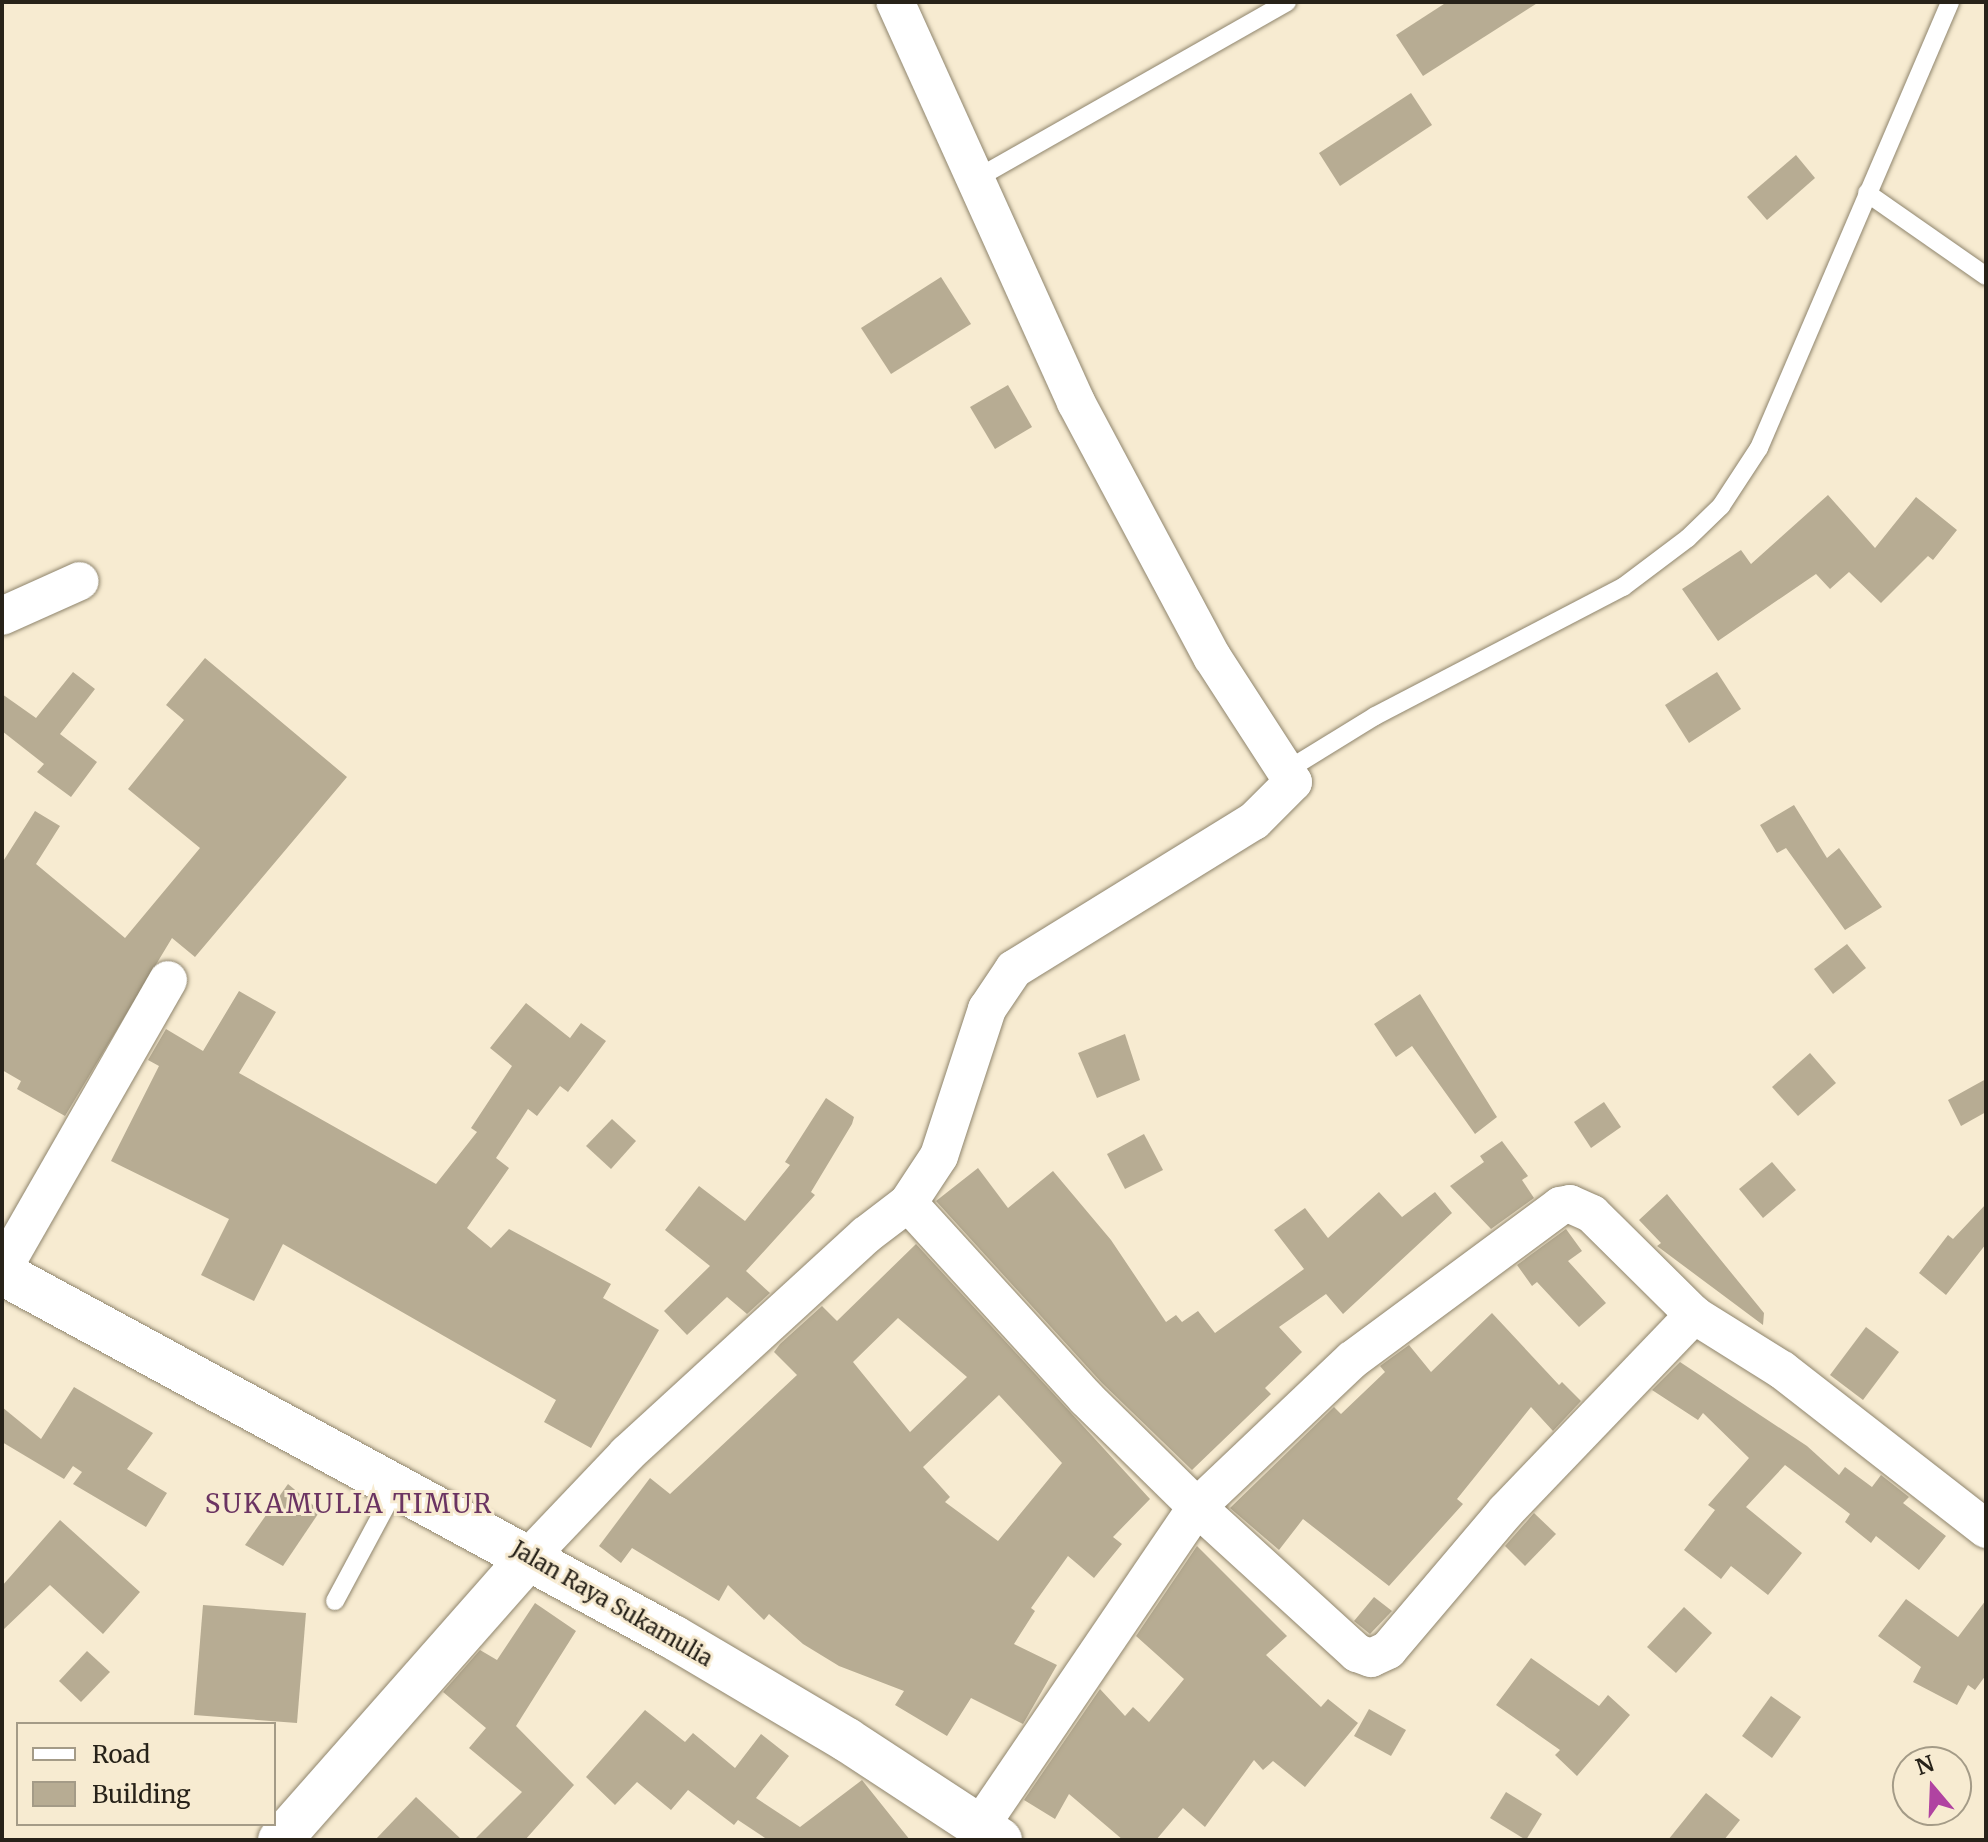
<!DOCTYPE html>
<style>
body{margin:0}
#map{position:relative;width:1988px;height:1842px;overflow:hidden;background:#f7ebd1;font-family:Merriweather,serif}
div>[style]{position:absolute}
.building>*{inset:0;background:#b7ac93}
.roads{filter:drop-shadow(0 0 2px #8f856d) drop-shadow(0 0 2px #8f856d)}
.lane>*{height:18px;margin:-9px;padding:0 9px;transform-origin:9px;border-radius:9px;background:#fff}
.street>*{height:38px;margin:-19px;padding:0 19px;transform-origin:19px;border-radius:19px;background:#fff}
.secondary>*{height:44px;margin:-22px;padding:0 22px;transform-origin:22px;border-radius:22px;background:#fff}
span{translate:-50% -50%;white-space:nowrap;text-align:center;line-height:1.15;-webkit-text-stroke:6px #f7ebd1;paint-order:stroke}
.street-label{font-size:22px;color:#272219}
.quarter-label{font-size:26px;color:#6b3462;letter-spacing:2px}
.frame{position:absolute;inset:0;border:4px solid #272219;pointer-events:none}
.legend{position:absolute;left:16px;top:1722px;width:260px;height:104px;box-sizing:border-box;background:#f7ebd1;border:2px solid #a49b87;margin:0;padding:10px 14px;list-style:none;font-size:24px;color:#272219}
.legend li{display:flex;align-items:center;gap:16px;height:40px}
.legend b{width:40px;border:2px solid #a49b87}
.north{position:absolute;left:1892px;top:1746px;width:80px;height:80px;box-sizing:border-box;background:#f7ebd1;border:2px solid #a49b87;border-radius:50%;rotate:341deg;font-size:22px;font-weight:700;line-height:32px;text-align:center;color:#272219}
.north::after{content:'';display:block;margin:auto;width:28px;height:36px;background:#b043a1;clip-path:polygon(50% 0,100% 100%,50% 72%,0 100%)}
</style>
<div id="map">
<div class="building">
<i style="clip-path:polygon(1447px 2px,1539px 2px,1423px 76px,1396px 35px)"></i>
<i style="clip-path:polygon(1411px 93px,1432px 125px,1340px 186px,1319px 153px)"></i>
<i style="clip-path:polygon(1796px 155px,1815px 178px,1767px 220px,1747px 197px)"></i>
<i style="clip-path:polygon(941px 277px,971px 324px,891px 374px,861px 328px)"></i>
<i style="clip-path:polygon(1008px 385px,1032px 427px,995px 449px,970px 407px)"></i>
<i style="clip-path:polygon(1828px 495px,1875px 548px,1916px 497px,1957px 530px,1933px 560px,1928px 556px,1881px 603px,1849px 572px,1830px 589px,1816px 574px,1718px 641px,1682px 589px,1741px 550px,1751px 564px)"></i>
<i style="clip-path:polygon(205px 658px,347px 777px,195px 957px,172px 938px,65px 1116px,17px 1089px,21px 1081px,2px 1070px,2px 863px,35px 811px,60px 826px,36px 864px,125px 938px,200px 848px,128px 789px,184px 720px,166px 705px)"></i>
<i style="clip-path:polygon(73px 672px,95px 689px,60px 734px,97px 762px,71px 797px,37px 772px,44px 764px,2px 731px,2px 694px,36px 718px)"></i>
<i style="clip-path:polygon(1717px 672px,1741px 709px,1689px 743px,1665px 705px)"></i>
<i style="clip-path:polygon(1794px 805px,1827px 858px,1839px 848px,1882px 907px,1845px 930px,1786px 848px,1777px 853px,1760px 825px)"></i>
<i style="clip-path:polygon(1847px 944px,1866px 968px,1833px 994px,1814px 969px)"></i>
<i style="clip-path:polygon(239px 991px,276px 1012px,239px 1073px,436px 1184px,477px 1132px,471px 1128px,512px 1066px,490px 1048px,526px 1003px,570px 1038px,581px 1023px,606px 1041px,568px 1092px,560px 1086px,537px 1116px,528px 1109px,496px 1158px,509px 1168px,467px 1228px,491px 1248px,509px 1229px,611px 1284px,603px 1298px,659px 1330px,591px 1448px,544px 1422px,556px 1400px,283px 1244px,254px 1301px,201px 1275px,229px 1219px,111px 1161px,159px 1066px,148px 1060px,166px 1029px,203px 1051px)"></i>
<i style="clip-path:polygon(1420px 994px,1497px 1117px,1475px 1134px,1412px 1046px,1396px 1057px,1374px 1024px)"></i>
<i style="clip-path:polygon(1125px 1034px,1140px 1080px,1097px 1098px,1078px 1053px)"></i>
<i style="clip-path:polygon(1810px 1053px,1836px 1083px,1798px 1116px,1772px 1087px)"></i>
<i style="clip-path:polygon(1986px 1079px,1986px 1112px,1961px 1126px,1948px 1100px)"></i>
<i style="clip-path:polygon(826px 1098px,854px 1117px,852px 1124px,811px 1192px,815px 1195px,746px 1271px,770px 1293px,747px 1314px,727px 1297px,687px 1335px,664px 1311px,710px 1266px,665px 1230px,699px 1186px,745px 1221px,790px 1165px,785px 1162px)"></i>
<i style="clip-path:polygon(1604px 1102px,1621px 1127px,1591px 1148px,1574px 1122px)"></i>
<i style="clip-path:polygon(612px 1119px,636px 1141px,611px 1169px,586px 1146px)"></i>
<i style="clip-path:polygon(1144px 1134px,1163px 1170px,1125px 1189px,1107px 1154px)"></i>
<i style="clip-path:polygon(1502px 1141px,1528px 1176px,1522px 1180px,1534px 1198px,1491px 1229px,1450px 1186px,1484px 1162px,1480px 1156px)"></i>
<i style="clip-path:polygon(1772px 1162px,1796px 1190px,1763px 1218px,1739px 1189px)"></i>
<i style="clip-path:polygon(978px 1168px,1008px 1208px,1053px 1171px,1111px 1240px,1166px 1322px,1176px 1315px,1182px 1322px,1198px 1311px,1215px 1333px,1304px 1269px,1274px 1230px,1305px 1208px,1328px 1238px,1379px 1192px,1402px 1217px,1435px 1192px,1452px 1213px,1343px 1314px,1326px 1294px,1279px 1327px,1302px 1352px,1265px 1388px,1271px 1394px,1192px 1470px,1102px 1383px,936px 1201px)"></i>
<i style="clip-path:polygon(1667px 1194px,1764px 1313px,1763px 1325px,1657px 1246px,1661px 1243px,1639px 1220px)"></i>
<i style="clip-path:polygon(1986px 1204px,1986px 1244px,1946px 1295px,1919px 1273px,1948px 1235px,1953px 1239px)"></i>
<i style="clip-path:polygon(1566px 1229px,1582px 1251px,1568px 1261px,1606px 1303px,1579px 1327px,1537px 1282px,1532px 1286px,1517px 1265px)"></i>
<i style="clip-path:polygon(evenodd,916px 1244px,1150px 1499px,1113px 1537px,1122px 1544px,1094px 1578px,1068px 1556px,1031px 1608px,1035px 1611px,1014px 1644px,1057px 1665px,1023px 1724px,971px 1698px,947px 1736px,895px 1705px,904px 1691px,839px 1666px,803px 1644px,769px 1614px,764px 1620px,728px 1585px,719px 1601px,632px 1548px,621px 1563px,599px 1546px,650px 1478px,670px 1494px,797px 1375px,774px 1352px,780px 1344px,822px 1306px,837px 1321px,916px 1244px,898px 1318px,967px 1377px,910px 1432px,853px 1362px,898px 1318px,916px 1244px,999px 1395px,1062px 1463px,998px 1541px,945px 1502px,950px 1497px,923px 1467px,999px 1395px)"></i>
<i style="clip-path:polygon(1492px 1313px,1559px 1385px,1562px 1382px,1581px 1401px,1553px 1431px,1531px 1407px,1457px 1499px,1463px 1504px,1389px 1586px,1303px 1519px,1279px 1550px,1230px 1508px,1334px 1407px,1341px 1414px,1385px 1372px,1380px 1366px,1409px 1345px,1431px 1372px)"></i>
<i style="clip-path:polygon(1866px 1327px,1899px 1352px,1863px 1400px,1830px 1375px)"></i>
<i style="clip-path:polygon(1680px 1362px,1807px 1446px,1839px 1475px,1845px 1467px,1872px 1487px,1881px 1475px,1909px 1497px,1903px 1503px,1946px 1536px,1919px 1570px,1876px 1536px,1871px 1543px,1845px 1522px,1850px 1514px,1785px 1465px,1746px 1507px,1802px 1553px,1768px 1595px,1731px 1566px,1721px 1579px,1684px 1550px,1715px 1510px,1708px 1505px,1749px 1458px,1703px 1413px,1698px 1420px,1652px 1390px)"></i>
<i style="clip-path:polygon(74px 1387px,153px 1433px,127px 1469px,167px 1493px,146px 1527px,73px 1484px,82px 1472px,73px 1466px,64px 1479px,2px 1442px,2px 1407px,41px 1439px)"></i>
<i style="clip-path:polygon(288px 1484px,320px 1511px,283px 1566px,245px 1545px)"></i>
<i style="clip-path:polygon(1534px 1513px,1556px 1534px,1525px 1566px,1505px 1546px)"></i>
<i style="clip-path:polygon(60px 1520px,140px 1592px,103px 1634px,50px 1585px,2px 1631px,2px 1586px)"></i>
<i style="clip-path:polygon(1197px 1546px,1287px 1636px,1266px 1655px,1321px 1707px,1328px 1699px,1358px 1723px,1305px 1787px,1273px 1761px,1263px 1770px,1254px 1760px,1205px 1827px,1183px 1808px,1156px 1840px,1123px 1840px,1069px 1794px,1055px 1819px,1024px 1800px,1100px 1689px,1125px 1716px,1133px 1707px,1149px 1722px,1184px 1679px,1136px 1636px)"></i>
<i style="clip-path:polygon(1374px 1597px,1392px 1611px,1370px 1634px,1354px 1621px)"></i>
<i style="clip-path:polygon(1906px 1599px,1958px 1637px,1986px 1600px,1986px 1675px,1975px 1690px,1968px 1685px,1957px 1705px,1913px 1682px,1921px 1667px,1878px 1636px)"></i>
<i style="clip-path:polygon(535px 1603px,576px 1631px,516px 1726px,574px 1785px,525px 1840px,474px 1840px,522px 1792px,469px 1748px,486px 1728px,443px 1692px,480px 1650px,497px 1660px)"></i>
<i style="clip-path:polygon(203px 1605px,306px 1613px,297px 1723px,194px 1715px)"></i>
<i style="clip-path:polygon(1684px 1607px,1712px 1633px,1676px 1673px,1647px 1647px)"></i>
<i style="clip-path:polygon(87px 1651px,110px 1672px,81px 1702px,59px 1681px)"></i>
<i style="clip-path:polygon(1531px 1658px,1599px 1706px,1608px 1695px,1630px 1715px,1577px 1776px,1555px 1755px,1560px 1750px,1496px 1705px)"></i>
<i style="clip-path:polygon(1771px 1696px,1801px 1717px,1772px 1758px,1742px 1736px)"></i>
<i style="clip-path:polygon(1369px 1709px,1406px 1730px,1391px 1756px,1354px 1736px)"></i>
<i style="clip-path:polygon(645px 1710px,685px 1742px,693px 1733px,735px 1768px,761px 1734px,789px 1756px,756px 1798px,800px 1827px,862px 1780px,910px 1840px,768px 1840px,738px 1820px,734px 1825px,688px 1790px,671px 1810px,637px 1782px,615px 1805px,586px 1777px)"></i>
<i style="clip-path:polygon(1506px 1792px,1542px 1814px,1526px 1840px,1490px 1818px)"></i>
<i style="clip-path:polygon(1706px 1793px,1740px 1820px,1724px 1840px,1668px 1840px)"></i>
<i style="clip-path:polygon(416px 1797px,462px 1840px,375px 1840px)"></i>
</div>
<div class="roads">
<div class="lane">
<i style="left:974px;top:180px;width:360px;rotate:-29.6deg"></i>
<i style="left:1867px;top:193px;width:145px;rotate:34.9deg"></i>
<i style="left:1289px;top:769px;width:101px;rotate:-31.6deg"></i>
<i style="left:1375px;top:716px;width:280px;rotate:-27.5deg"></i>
<i style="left:1623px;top:587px;width:81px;rotate:-37deg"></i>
<i style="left:1688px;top:538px;width:46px;rotate:-44.1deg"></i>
<i style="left:1721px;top:506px;width:69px;rotate:-56.8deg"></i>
<i style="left:1759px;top:448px;width:485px;rotate:-66.8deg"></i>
<i style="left:335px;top:1601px;width:129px;rotate:-61.8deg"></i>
</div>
<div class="street">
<i style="left:2px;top:616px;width:85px;rotate:-24.2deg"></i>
<i style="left:908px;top:1203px;width:264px;rotate:47.6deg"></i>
<i style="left:1086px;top:1398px;width:156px;rotate:44.5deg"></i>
<i style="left:1197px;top:1507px;width:217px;rotate:42.4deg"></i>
<i style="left:1357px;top:1653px;width:15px;rotate:20deg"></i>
<i style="left:1371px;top:1658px;width:19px;rotate:-25deg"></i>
<i style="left:1388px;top:1650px;width:182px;rotate:-49.7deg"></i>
<i style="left:1506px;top:1511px;width:272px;rotate:-46.2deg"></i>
<i style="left:2px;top:1270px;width:334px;rotate:-60.2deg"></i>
<i style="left:530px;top:1556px;width:141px;rotate:-46.4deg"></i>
<i style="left:627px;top:1454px;width:324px;rotate:-42.5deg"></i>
<i style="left:866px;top:1235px;width:53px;rotate:-37.3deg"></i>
<i style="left:908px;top:1203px;width:56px;rotate:-56.6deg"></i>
<i style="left:939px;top:1156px;width:155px;rotate:-71.9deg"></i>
<i style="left:987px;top:1009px;width:48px;rotate:-56deg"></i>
<i style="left:1014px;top:969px;width:282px;rotate:-31.7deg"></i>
<i style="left:1254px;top:821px;width:55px;rotate:-45deg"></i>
<i style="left:1293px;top:782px;width:149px;rotate:-122.9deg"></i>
<i style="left:1212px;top:657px;width:289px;rotate:-118.1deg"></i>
<i style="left:1076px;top:402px;width:439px;rotate:-114.3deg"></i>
<i style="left:980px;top:1826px;width:386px;rotate:-55.8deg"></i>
<i style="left:1197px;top:1507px;width:214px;rotate:-43.5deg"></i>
<i style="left:1352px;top:1360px;width:259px;rotate:-36.5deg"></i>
<i style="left:1560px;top:1206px;width:10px;rotate:-11deg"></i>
<i style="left:1570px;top:1204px;width:24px;rotate:24deg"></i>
<i style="left:1592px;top:1214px;width:144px;rotate:44.7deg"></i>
<i style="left:1694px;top:1315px;width:104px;rotate:32deg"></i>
<i style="left:1782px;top:1370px;width:259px;rotate:37.9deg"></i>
</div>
<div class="secondary">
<i style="left:2px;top:1273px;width:763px;rotate:28.48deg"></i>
<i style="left:673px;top:1637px;width:202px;rotate:30.6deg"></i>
<i style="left:847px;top:1740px;width:183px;rotate:33.2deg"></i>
<i style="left:280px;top:1840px;width:378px;rotate:-48.6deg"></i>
</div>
</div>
<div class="street-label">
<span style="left:612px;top:1604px;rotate:30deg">Jalan Raya Sukamulia</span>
</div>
<div class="quarter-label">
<span style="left:349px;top:1504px">SUKAMULIA TIMUR</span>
</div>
<div class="frame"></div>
<ul class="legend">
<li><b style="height:10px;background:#fff"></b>Road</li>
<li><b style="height:22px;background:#b7ac93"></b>Building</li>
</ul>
<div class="north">N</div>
</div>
